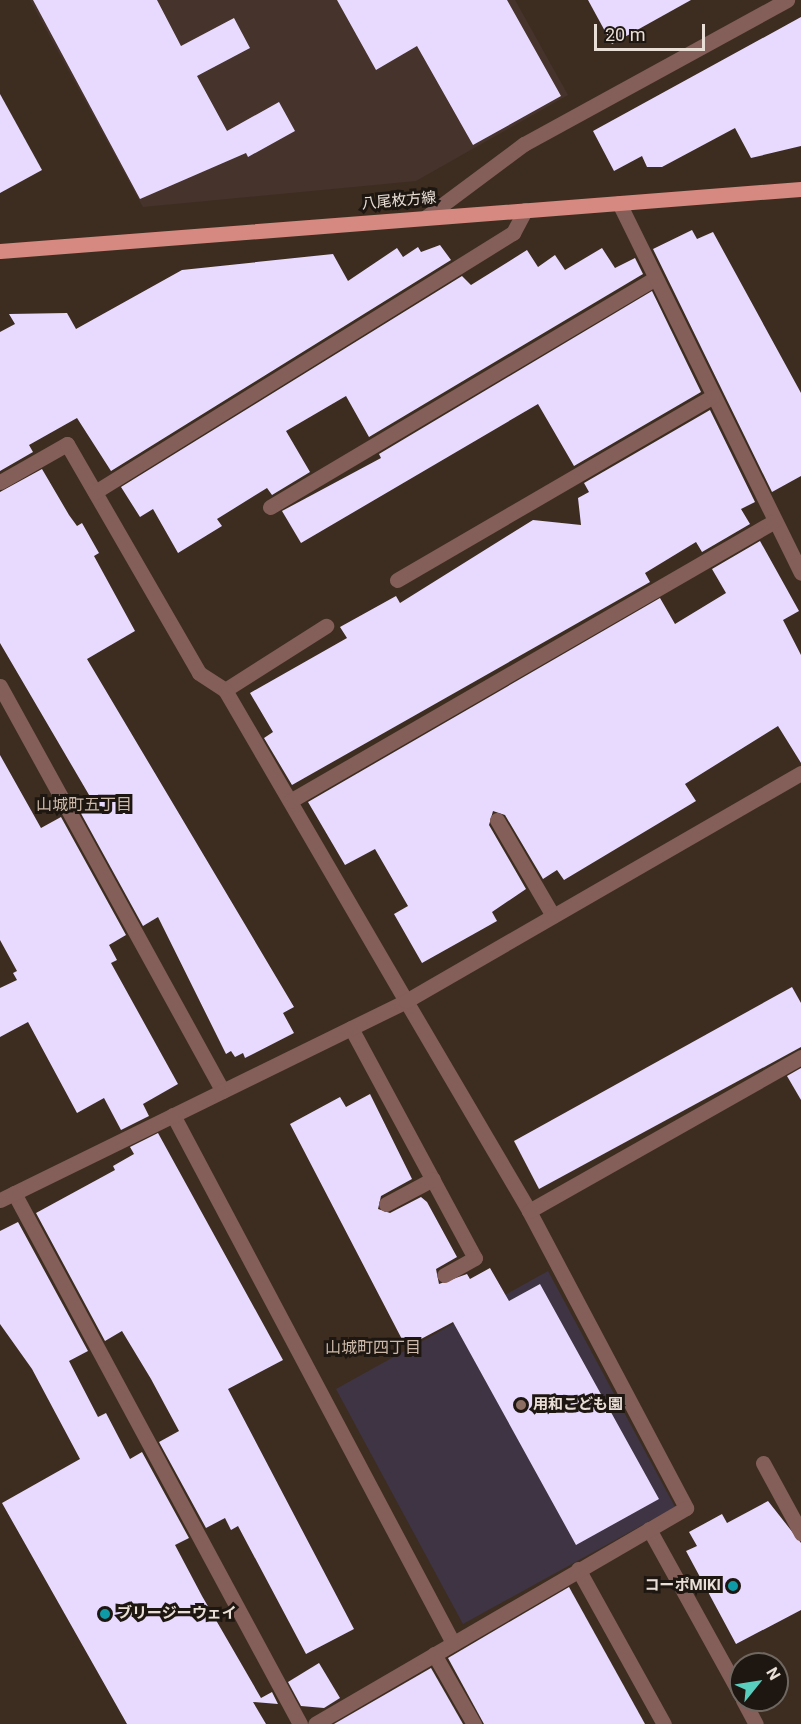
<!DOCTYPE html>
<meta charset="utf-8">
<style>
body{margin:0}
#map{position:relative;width:801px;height:1724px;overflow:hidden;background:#3d2d20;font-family:Roboto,"Noto Sans JP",sans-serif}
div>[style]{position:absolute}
.industrial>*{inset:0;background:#46332c}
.education>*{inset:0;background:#3f3443}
.building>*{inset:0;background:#e8d9fe}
.lane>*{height:15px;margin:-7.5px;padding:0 7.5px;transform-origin:7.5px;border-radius:7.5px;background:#845e59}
.street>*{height:15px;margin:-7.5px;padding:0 7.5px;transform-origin:7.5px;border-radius:7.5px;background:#845e59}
.primary>*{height:15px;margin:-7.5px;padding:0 7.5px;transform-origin:7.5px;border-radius:7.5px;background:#d58980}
.dots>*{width:16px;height:16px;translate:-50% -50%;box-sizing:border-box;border:3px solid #1e1711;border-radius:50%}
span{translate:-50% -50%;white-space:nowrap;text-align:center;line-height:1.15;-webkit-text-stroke:6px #1e1711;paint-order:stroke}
.street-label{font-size:15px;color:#e9dfd7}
.poi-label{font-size:15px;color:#e9dfd7;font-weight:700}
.left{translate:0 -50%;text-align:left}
.right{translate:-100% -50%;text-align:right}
.neighbourhood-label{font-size:16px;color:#cebaaa}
.north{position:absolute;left:729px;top:1652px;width:60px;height:60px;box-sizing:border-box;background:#1e1711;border:2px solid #6f6760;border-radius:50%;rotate:60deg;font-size:16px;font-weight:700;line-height:24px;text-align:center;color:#e9dfd7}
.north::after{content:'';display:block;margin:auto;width:21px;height:27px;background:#5acebe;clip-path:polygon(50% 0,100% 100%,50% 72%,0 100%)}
.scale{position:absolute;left:594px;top:24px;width:111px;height:27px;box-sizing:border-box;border:3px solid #e9dfd7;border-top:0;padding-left:8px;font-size:18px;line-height:21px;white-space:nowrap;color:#e9dfd7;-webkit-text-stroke:4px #1e1711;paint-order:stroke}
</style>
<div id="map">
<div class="industrial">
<i style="clip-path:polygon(30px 0,515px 0,568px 95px,416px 181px,143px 207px)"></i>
</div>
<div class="education">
<i style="clip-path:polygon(548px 1271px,675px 1507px,463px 1624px,336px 1389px)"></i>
</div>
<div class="building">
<i style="clip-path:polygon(33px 0,157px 0,181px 46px,234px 18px,250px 48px,197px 76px,227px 131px,279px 102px,295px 131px,248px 157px,246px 153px,140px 199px)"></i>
<i style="clip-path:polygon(337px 0,507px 0,561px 96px,473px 145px,417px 46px,376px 70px)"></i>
<i style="clip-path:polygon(588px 0,691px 0,612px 44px)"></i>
<i style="clip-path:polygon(801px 17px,801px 146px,751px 158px,735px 128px,662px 167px,647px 167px,642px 156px,614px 171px,593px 131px)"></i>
<i style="clip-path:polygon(0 94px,42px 170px,0 193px)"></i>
<i style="clip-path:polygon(692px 230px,697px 239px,713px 232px,801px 393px,801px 476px,772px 492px,653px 249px)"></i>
<i style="clip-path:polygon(440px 245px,451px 260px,111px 471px,77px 418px,29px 445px,33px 452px,0 471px,0 332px,15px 324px,9px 314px,67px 313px,76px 329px,182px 270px,333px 254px,348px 281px,397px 248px,403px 257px,418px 247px,421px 252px)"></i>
<i style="clip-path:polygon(602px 248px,615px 268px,635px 258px,643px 274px,369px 437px,346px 396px,286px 431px,310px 472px,272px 495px,267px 488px,217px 519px,222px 526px,178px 553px,153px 509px,140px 517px,121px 487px,462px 276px,471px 285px,527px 250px,538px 267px,555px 255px,565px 270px)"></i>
<i style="clip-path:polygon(652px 291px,701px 392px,574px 466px,538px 404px,301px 543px,282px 511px,381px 458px,379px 454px)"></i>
<i style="clip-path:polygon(710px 410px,755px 502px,741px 509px,750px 524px,702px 552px,696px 542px,645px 573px,650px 582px,292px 785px,264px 738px,273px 732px,250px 693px,347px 638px,340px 627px,396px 596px,400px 603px,533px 520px,581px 525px,578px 498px,589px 492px,584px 483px)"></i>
<i style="clip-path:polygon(42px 469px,69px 515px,77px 526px,82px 523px,99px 553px,94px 556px,135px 631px,87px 659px,294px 1007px,283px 1013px,294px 1033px,245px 1058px,243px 1053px,235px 1057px,231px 1051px,226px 1054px,158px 917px,143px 926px,78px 808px,92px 800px,0 643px,0 492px)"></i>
<i style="clip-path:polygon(760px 541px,799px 611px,783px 620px,801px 655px,801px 763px,778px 726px,685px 784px,696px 801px,564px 880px,557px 870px,543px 879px,505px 815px,493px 811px,489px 825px,526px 889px,492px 912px,497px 921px,422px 963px,394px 914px,408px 906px,375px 849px,345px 865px,308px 802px,660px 598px,675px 624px,726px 593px,712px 569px)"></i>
<i style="clip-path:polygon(0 755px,41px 828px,61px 817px,126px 935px,109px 945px,117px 960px,111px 963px,178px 1084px,143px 1104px,149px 1116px,121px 1130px,104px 1098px,77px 1113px,28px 1022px,0 1037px,0 988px,17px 980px,13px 973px,17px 971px,0 940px)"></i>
<i style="clip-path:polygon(792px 987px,801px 1003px,801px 1047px,539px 1189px,514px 1141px)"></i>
<i style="clip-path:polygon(801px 1068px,801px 1100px,787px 1076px)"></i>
<i style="clip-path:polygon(370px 1094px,412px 1179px,381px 1196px,378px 1209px,390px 1213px,421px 1197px,427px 1202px,457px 1257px,436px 1269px,439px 1284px,467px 1274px,470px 1279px,490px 1268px,509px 1301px,540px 1284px,659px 1499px,576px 1545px,453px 1322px,406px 1347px,290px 1124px,340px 1097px,346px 1107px)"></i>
<i style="clip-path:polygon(158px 1133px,283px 1360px,228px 1389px,354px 1629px,306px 1654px,238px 1526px,231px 1530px,225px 1518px,206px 1528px,159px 1442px,179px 1431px,151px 1379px,122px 1331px,105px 1341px,36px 1213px,115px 1170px,113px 1166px,134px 1154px,130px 1147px)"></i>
<i style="clip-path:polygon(18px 1222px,88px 1351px,69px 1361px,98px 1417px,106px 1413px,130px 1459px,142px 1452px,189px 1538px,175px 1545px,202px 1596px,261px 1698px,272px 1692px,278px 1704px,253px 1702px,266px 1724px,127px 1724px,2px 1503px,80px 1459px,32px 1369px,0 1324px,0 1231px)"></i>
<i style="clip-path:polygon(768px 1501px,801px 1543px,801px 1610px,736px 1644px,686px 1551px,697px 1546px,689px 1532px,722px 1514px,727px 1523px)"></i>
<i style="clip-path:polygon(569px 1587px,645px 1724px,484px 1724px,448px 1658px)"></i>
<i style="clip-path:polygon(319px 1663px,340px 1698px,324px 1708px,301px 1706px,288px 1682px)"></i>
<i style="clip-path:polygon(431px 1668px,463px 1724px,334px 1724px)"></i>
</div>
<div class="lane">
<i style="left:270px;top:507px;width:448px;rotate:-30.7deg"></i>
<i style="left:225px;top:690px;width:120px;rotate:-32.4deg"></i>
<i style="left:497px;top:820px;width:111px;rotate:59.7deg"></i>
<i style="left:351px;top:1028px;width:261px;rotate:61.7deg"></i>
<i style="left:475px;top:1258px;width:35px;rotate:151deg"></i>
<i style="left:173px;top:1115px;width:598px;rotate:62.06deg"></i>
<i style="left:386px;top:1204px;width:53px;rotate:-28deg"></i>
<i style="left:763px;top:1463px;width:80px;rotate:61.5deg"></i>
<i style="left:649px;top:1529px;width:191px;rotate:61.1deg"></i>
<i style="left:578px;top:1569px;width:177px;rotate:61deg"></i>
<i style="left:434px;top:1654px;width:81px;rotate:60.3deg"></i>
<i style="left:743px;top:1700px;width:27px;rotate:62deg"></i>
</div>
<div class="street">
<i style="left:619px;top:203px;width:412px;rotate:63.8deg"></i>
<i style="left:426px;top:217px;width:122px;rotate:-36.7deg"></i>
<i style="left:524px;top:144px;width:300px;rotate:-28.7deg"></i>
<i style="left:0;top:482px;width:77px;rotate:-29.6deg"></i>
<i style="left:67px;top:444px;width:264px;rotate:60deg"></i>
<i style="left:199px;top:673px;width:31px;rotate:33deg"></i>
<i style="left:225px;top:690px;width:360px;rotate:59.8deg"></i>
<i style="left:406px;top:1001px;width:243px;rotate:59.6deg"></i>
<i style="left:529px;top:1211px;width:336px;rotate:62.1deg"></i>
<i style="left:686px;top:1508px;width:429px;rotate:149.8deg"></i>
<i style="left:95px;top:492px;width:492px;rotate:-31.8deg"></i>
<i style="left:513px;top:233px;width:26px;rotate:-62deg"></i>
<i style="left:397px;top:580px;width:364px;rotate:-30.2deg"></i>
<i style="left:0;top:686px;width:462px;rotate:61.2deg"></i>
<i style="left:290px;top:801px;width:558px;rotate:-30.01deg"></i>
<i style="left:14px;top:1193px;width:603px;rotate:61.69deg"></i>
<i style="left:0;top:1200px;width:452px;rotate:-26.1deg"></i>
<i style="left:406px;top:1001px;width:456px;rotate:-30deg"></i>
<i style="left:529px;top:1211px;width:313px;rotate:-29.5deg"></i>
</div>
<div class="primary">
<i style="left:0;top:251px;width:803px;rotate:-4.43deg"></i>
</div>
<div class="dots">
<i style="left:521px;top:1405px;background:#8d6e63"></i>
<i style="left:733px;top:1586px;background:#0f9aa8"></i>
<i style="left:105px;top:1614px;background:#0f9aa8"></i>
</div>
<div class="street-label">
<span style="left:399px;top:201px;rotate:-5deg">八尾枚方線</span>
</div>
<div class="poi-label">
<span class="left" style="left:533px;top:1405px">用和こども園</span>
<span class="right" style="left:721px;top:1586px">コーポMIKI</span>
<span class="left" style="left:117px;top:1614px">ブリージーウェイ</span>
</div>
<div class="neighbourhood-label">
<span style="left:84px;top:805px">山城町五丁目</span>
<span style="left:373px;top:1348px">山城町四丁目</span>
</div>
<div class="north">N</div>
<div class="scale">20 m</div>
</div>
